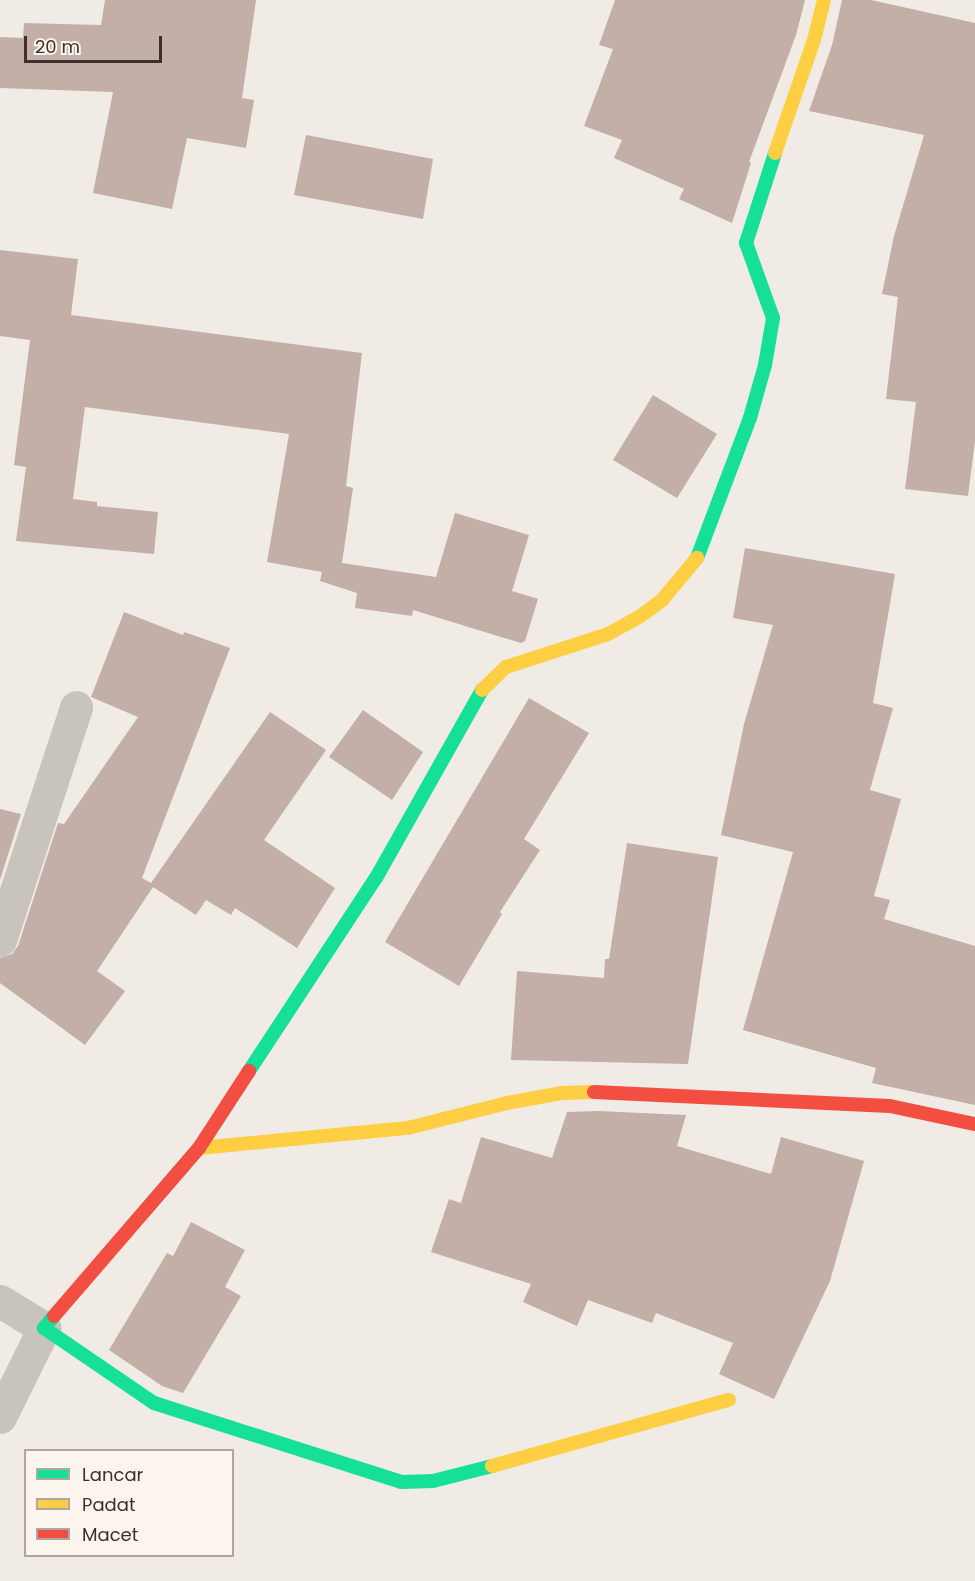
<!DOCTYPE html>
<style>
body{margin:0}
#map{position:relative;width:975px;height:1581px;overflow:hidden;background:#f0ebe5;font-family:Poppins,sans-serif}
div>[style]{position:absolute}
.building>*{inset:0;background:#c3afa7}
.street>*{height:33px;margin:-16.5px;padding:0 16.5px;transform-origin:16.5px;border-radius:16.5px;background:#c9c3be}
.fast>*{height:14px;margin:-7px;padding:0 7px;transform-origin:7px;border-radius:7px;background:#16e098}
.slow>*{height:14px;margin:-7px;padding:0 7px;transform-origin:7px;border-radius:7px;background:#ffcf43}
.jam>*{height:14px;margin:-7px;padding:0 7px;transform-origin:7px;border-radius:7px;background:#f24e42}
span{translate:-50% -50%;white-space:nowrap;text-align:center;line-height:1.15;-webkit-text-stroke:4.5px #fbf5ee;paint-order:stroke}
.legend{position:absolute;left:24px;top:1449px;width:210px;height:108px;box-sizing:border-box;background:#fbf5ee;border:2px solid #aea6a0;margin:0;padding:8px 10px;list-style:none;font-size:18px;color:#3b302b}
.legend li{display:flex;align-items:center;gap:12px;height:30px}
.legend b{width:30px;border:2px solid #aea6a0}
.scale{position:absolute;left:24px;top:36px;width:138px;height:27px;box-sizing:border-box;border:3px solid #3b302b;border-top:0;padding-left:8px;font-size:18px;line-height:21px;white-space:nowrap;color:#3b302b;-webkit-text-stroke:4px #fbf5ee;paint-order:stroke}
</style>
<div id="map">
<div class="building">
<i style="clip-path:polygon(105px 0,256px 0,242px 98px,254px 100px,246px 148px,187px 138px,172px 209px,93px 193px,113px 92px,0 88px,0 37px,23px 38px,24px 23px,101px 25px)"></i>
<i style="clip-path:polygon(615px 0,805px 0,796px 35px,749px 162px,751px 163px,732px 223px,679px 199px,684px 189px,614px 158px,622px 140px,584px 126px,613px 49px,599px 45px)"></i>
<i style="clip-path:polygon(842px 0,871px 0,975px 23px,975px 441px,968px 496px,905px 489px,916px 402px,886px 399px,898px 297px,882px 294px,894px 236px,924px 135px,809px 111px,832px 45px)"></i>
<i style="clip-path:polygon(306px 135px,433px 159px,423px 219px,294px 195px)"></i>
<i style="clip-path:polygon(0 250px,78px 259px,71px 315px,362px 353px,346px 486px,353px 488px,342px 563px,436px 577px,455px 513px,529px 535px,512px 591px,538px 599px,525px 641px,521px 643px,413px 610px,412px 616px,355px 608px,357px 593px,320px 581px,322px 572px,267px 562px,289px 434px,85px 407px,73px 499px,97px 502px,97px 506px,158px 512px,154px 554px,16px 541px,26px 467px,14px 465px,30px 340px,0 336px)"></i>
<i style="clip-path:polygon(653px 395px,717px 434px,677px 498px,613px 460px)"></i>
<i style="clip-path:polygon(745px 548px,895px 574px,873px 703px,893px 708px,870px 790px,901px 799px,874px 896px,890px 900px,884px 919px,975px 946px,975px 1105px,872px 1083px,876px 1068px,743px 1030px,793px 852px,721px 835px,744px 724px,773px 625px,733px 618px)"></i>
<i style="clip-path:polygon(124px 612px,183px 635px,184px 632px,230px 648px,142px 878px,151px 883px,270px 712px,326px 750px,264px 840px,335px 888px,297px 948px,235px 908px,231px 915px,206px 900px,196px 915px,153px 887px,97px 971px,125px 991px,85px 1045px,0 983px,0 958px,12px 954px,18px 946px,58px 823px,64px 824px,138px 717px,91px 697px)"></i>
<i style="clip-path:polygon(529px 698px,589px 733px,524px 839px,540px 850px,500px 912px,502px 914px,459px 986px,385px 942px)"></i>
<i style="clip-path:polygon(363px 710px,423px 752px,392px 800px,329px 757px)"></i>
<i style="clip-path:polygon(0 809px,21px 814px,0 880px)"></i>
<i style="clip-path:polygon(627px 843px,718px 857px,688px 1064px,511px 1060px,517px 971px,604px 978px,605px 959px,609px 959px)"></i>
<i style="clip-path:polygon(598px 1111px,686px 1115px,677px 1146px,771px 1174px,781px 1137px,864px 1161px,830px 1281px,774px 1399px,719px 1374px,733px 1343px,656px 1313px,652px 1323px,588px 1300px,577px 1326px,523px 1302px,531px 1284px,431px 1252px,449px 1199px,461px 1203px,481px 1137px,552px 1158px,567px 1112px)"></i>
<i style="clip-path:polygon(191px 1222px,245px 1250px,225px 1287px,241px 1296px,183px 1393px,162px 1386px,109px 1350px,167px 1253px,173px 1256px)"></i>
</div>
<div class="street">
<i style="left:0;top:940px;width:245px;rotate:-71.9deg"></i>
<i style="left:0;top:1301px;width:52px;rotate:31.5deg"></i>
<i style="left:44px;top:1328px;width:99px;rotate:116.3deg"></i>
</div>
<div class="fast">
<i style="left:697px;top:558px;width:150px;rotate:-69.3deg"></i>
<i style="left:750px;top:418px;width:55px;rotate:-74.2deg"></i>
<i style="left:765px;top:365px;width:48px;rotate:-80.3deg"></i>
<i style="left:773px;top:318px;width:80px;rotate:-109.8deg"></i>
<i style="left:746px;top:243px;width:95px;rotate:-72.1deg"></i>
<i style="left:249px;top:1071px;width:231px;rotate:-56.7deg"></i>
<i style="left:376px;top:878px;width:216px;rotate:-60.6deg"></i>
<i style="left:54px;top:1316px;width:16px;rotate:130deg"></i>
<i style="left:44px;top:1328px;width:133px;rotate:34.3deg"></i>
<i style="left:154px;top:1403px;width:259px;rotate:17.7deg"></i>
<i style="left:401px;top:1482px;width:32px;rotate:-2deg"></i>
<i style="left:433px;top:1481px;width:61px;rotate:-14.3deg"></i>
</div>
<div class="slow">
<i style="left:775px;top:153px;width:120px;rotate:-71deg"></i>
<i style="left:814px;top:40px;width:41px;rotate:-76deg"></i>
<i style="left:482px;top:690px;width:33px;rotate:-44deg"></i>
<i style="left:506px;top:667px;width:107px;rotate:-17.9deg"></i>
<i style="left:608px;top:634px;width:35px;rotate:-29deg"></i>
<i style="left:639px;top:617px;width:29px;rotate:-36deg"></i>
<i style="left:662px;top:600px;width:55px;rotate:-50.2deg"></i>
<i style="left:199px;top:1148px;width:210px;rotate:-5.5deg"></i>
<i style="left:408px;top:1128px;width:102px;rotate:-14.2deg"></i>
<i style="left:507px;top:1103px;width:56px;rotate:-10.3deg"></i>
<i style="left:562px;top:1093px;width:32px;rotate:-2deg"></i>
<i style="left:492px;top:1466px;width:246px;rotate:-15.6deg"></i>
</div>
<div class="jam">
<i style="left:594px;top:1092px;width:296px;rotate:2.7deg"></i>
<i style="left:890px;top:1106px;width:87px;rotate:12deg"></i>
<i style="left:54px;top:1316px;width:222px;rotate:-49.2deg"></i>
<i style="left:199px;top:1148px;width:92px;rotate:-57deg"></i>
</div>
<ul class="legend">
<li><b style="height:8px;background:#16e098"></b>Lancar</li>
<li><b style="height:8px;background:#ffcf43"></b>Padat</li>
<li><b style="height:8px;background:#f24e42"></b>Macet</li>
</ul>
<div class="scale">20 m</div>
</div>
